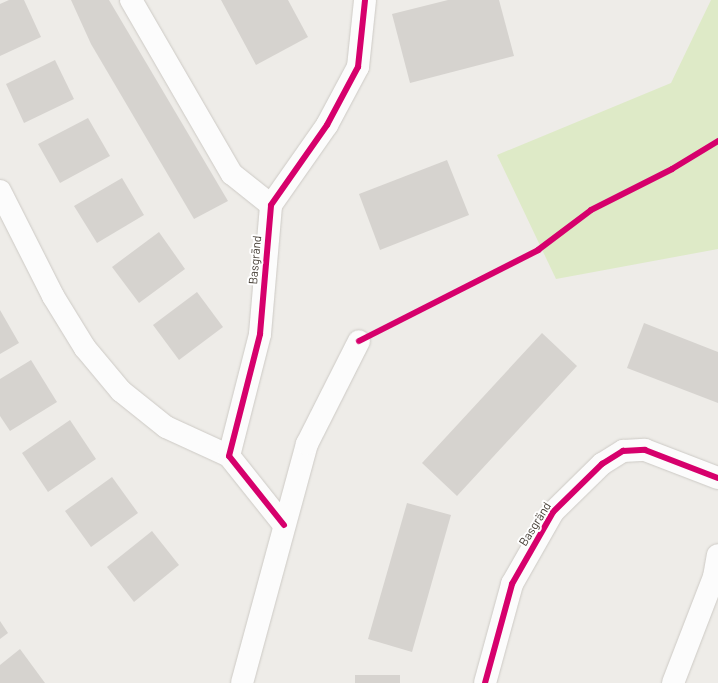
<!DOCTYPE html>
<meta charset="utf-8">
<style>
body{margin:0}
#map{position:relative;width:718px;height:683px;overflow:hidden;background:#eeece8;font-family:Barlow,sans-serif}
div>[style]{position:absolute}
.green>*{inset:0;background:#deeac7}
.building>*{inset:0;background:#d6d3cf}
.roads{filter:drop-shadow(0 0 1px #cdcac5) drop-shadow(0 0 1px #cdcac5)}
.street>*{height:22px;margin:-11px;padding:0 11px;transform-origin:11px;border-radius:11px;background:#fcfcfc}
.cycleway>*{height:6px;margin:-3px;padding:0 3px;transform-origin:3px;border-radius:3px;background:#d6006c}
span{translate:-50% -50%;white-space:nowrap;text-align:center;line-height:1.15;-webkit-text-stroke:4px #fff;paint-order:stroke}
.street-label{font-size:12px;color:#443d34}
</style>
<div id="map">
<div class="green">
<i style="clip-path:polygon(711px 0,718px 0,718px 249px,556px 279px,497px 155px,671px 83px)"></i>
</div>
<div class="building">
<i style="clip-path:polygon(9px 0,24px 0,41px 37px,0 56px,0 4px)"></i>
<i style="clip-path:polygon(71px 0,109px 0,228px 201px,194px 219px,91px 44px)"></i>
<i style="clip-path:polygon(221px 0,288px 0,308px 37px,256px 65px)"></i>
<i style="clip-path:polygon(448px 0,499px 0,514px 56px,410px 83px,392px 14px)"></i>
<i style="clip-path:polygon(55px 60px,74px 99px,24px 123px,6px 84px)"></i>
<i style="clip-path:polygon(88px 118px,110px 156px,60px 183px,38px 144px)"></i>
<i style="clip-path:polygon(447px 160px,469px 215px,380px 250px,359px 194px)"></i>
<i style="clip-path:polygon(122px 178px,144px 215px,97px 243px,74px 206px)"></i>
<i style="clip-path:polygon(159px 232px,185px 269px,139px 303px,112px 267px)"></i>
<i style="clip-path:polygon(197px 292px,223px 327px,179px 360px,153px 325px)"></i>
<i style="clip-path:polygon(0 310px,19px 343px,0 354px)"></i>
<i style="clip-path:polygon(644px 323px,718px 352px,718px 403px,627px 368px)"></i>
<i style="clip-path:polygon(542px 333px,577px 366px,457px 496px,422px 463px)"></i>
<i style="clip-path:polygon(31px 360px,57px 402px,10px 431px,0 416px,0 379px)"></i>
<i style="clip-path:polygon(70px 420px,96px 459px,48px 492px,22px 453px)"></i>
<i style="clip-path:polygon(112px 477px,138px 513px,91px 547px,65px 511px)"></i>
<i style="clip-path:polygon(407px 503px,451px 515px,412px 652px,368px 639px)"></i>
<i style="clip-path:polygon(152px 531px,179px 565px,134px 602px,107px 567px)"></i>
<i style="clip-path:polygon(0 621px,8px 633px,0 639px)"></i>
<i style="clip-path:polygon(20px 649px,45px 683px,0 683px,0 665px)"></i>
<i style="clip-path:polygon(355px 675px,400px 675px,400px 683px,355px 683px)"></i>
</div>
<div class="roads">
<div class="street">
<i style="left:131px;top:0;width:201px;rotate:59.9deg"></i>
<i style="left:232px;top:174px;width:50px;rotate:38.5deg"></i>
<i style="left:0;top:191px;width:118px;rotate:63.2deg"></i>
<i style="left:53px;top:296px;width:61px;rotate:58.4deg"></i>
<i style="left:85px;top:348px;width:56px;rotate:50.1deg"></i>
<i style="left:121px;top:391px;width:58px;rotate:38.7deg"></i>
<i style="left:166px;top:427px;width:69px;rotate:24.7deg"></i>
<i style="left:284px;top:525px;width:88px;rotate:-128.6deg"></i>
<i style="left:229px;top:456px;width:126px;rotate:-75.7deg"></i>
<i style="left:260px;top:334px;width:129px;rotate:-85.1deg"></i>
<i style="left:271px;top:205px;width:98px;rotate:-55deg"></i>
<i style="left:327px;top:125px;width:66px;rotate:-61.9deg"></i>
<i style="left:358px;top:67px;width:67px;rotate:-84deg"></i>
<i style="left:242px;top:683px;width:248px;rotate:-74.8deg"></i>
<i style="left:307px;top:444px;width:115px;rotate:-63.2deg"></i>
<i style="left:485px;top:683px;width:103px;rotate:-74.7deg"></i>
<i style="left:512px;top:584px;width:83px;rotate:-60.3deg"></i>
<i style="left:553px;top:512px;width:69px;rotate:-44.4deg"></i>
<i style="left:602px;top:464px;width:25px;rotate:-32deg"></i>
<i style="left:623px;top:451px;width:22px;rotate:-3deg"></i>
<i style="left:645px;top:450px;width:78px;rotate:21deg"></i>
<i style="left:673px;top:683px;width:114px;rotate:-68.9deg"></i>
<i style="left:714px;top:577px;width:22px;rotate:-80deg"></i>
</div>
</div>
<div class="cycleway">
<i style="left:359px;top:341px;width:201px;rotate:-26.9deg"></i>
<i style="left:538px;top:250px;width:66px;rotate:-37deg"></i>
<i style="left:591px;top:210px;width:91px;rotate:-26.8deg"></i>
<i style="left:672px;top:169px;width:54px;rotate:-31.3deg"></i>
<i style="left:284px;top:525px;width:88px;rotate:-128.6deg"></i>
<i style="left:229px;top:456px;width:126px;rotate:-75.7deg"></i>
<i style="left:260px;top:334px;width:129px;rotate:-85.1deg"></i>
<i style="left:271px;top:205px;width:98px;rotate:-55deg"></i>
<i style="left:327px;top:125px;width:66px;rotate:-61.9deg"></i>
<i style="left:358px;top:67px;width:67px;rotate:-84deg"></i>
<i style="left:485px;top:683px;width:103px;rotate:-74.7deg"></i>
<i style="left:512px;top:584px;width:83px;rotate:-60.3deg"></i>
<i style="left:553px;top:512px;width:69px;rotate:-44.4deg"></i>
<i style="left:602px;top:464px;width:25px;rotate:-32deg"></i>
<i style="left:623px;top:451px;width:22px;rotate:-3deg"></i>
<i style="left:645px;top:450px;width:78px;rotate:21deg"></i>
</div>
<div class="street-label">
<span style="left:255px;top:260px;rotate:-85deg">Basgränd</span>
<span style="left:535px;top:524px;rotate:-58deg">Basgränd</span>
</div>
</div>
